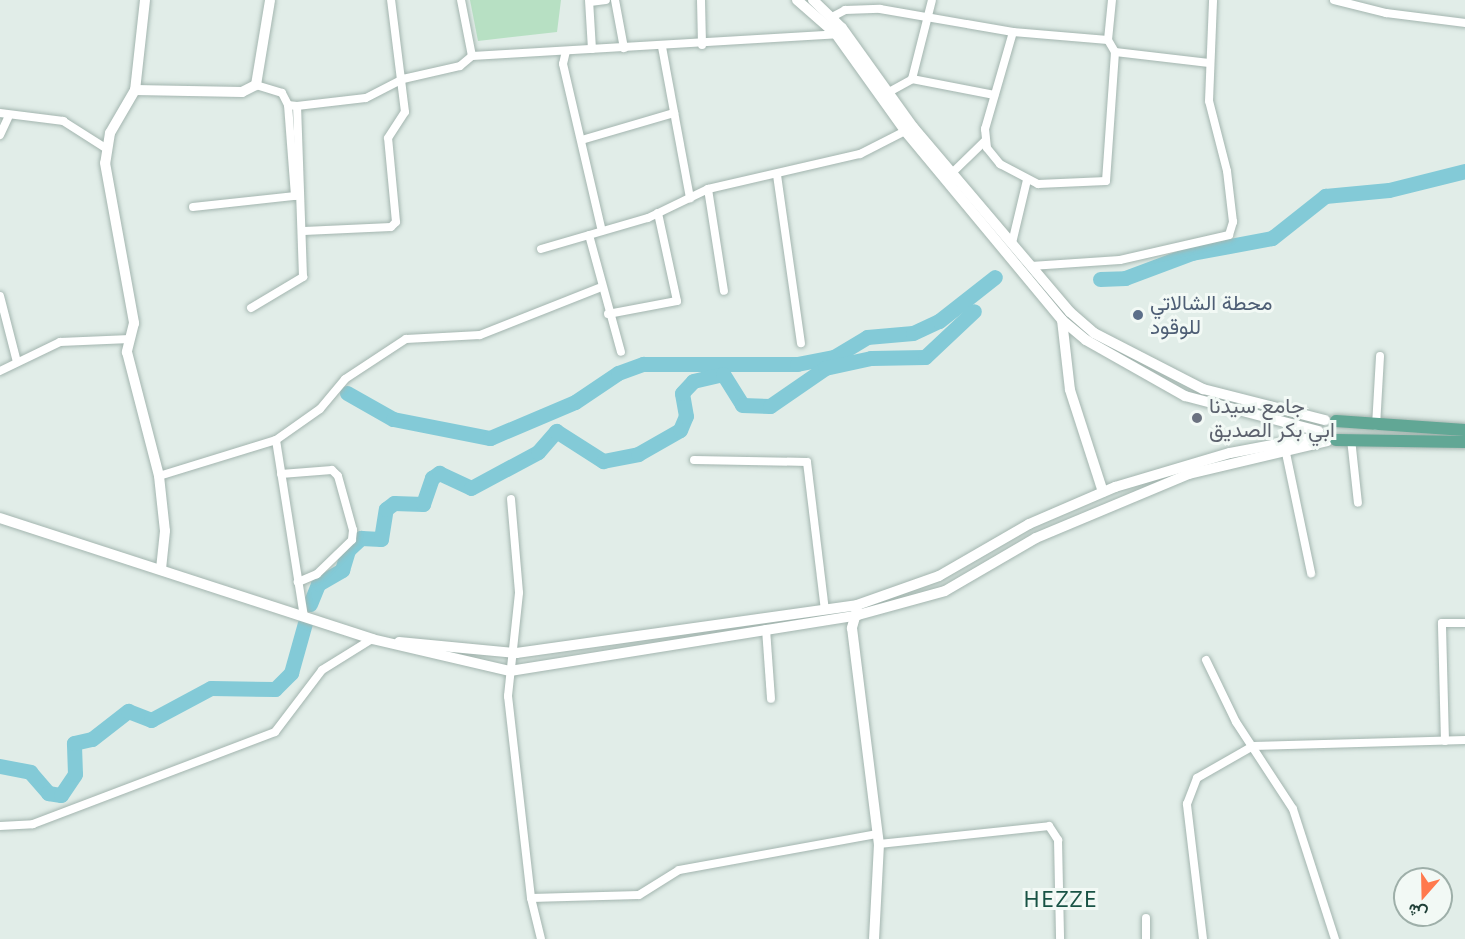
<!DOCTYPE html>
<meta charset="utf-8">
<style>
body{margin:0}
#map{position:relative;width:1465px;height:939px;overflow:hidden;background:#e1ede8;font-family:"PT Sans",Vazirmatn,sans-serif}
div>[style]{position:absolute}
.green>*{inset:0;background:#b7e0c3}
.river>*{height:15px;margin:-7.5px;padding:0 7.5px;transform-origin:7.5px;border-radius:7.5px;background:#83cad7}
.roads{filter:drop-shadow(0 0 2px #a3b5af) drop-shadow(0 0 2px #a3b5af)}
.street>*{height:8px;margin:-4px;padding:0 4px;transform-origin:4px;border-radius:4px;background:#fff}
.secondary>*{height:10px;margin:-5px;padding:0 5px;transform-origin:5px;border-radius:5px;background:#fff}
.primary>*{height:12px;margin:-6px;padding:0 6px;transform-origin:6px;border-radius:6px;background:#61a795}
.dots>*{width:16px;height:16px;translate:-50% -50%;box-sizing:border-box;border:3px solid #f2f9f5;border-radius:50%}
span{translate:-50% -50%;white-space:nowrap;text-align:center;line-height:1.15;-webkit-text-stroke:6px #f2f9f5;paint-order:stroke}
.service-label{font-size:21px;color:#4e5e75}
.left{translate:0 -50%;text-align:left}
.worship-label{font-size:21px;color:#5b616d}
.quarter-label{font-size:24px;color:#195345;letter-spacing:1.5px}
.north{position:absolute;left:1393px;top:867px;width:60px;height:60px;box-sizing:border-box;background:#f2f9f5;border:2px solid #9eafa9;border-radius:50%;rotate:200deg;font-size:16px;font-weight:700;line-height:24px;text-align:center;color:#1f3f37}
.north::after{content:'';display:block;margin:auto;width:21px;height:27px;background:#ff794d;clip-path:polygon(50% 0,100% 100%,50% 72%,0 100%)}
</style>
<div id="map">
<div class="green">
<i style="clip-path:polygon(470px 0,561px 0,557px 32px,478px 41px)"></i>
</div>
<div class="river">
<i style="left:1100px;top:279px;width:25px;rotate:-2deg"></i>
<i style="left:1125px;top:278px;width:72px;rotate:-20.5deg"></i>
<i style="left:1192px;top:253px;width:81px;rotate:-10.6deg"></i>
<i style="left:1272px;top:238px;width:68px;rotate:-38.4deg"></i>
<i style="left:1325px;top:196px;width:64px;rotate:-5.4deg"></i>
<i style="left:1389px;top:190px;width:78px;rotate:-14deg"></i>
<i style="left:347px;top:393px;width:53px;rotate:29.5deg"></i>
<i style="left:393px;top:419px;width:99px;rotate:11.1deg"></i>
<i style="left:490px;top:438px;width:92px;rotate:-23deg"></i>
<i style="left:575px;top:402px;width:52px;rotate:-34deg"></i>
<i style="left:618px;top:373px;width:27px;rotate:-20deg"></i>
<i style="left:643px;top:364px;width:154px"></i>
<i style="left:797px;top:364px;width:38px;rotate:-11deg"></i>
<i style="left:834px;top:357px;width:39px;rotate:-31deg"></i>
<i style="left:867px;top:337px;width:46px;rotate:-5deg"></i>
<i style="left:913px;top:333px;width:29px;rotate:-25deg"></i>
<i style="left:939px;top:321px;width:71px;rotate:-38.2deg"></i>
<i style="left:310px;top:604px;width:22px;rotate:-68deg"></i>
<i style="left:318px;top:584px;width:28px;rotate:-30deg"></i>
<i style="left:342px;top:570px;width:21px;rotate:-73deg"></i>
<i style="left:348px;top:550px;width:18px;rotate:-43deg"></i>
<i style="left:361px;top:538px;width:20px;rotate:3deg"></i>
<i style="left:381px;top:539px;width:30px;rotate:-81deg"></i>
<i style="left:386px;top:509px;width:10px;rotate:-37deg"></i>
<i style="left:394px;top:503px;width:29px;rotate:2deg"></i>
<i style="left:423px;top:504px;width:28px;rotate:-71deg"></i>
<i style="left:432px;top:478px;width:9px;rotate:-36deg"></i>
<i style="left:439px;top:473px;width:35px;rotate:25deg"></i>
<i style="left:471px;top:488px;width:76px;rotate:-28.2deg"></i>
<i style="left:538px;top:452px;width:28px;rotate:-49deg"></i>
<i style="left:556px;top:431px;width:56px;rotate:32.6deg"></i>
<i style="left:603px;top:461px;width:36px;rotate:-11deg"></i>
<i style="left:638px;top:454px;width:48px;rotate:-29.7deg"></i>
<i style="left:680px;top:430px;width:15px;rotate:-67deg"></i>
<i style="left:686px;top:416px;width:23px;rotate:-100deg"></i>
<i style="left:682px;top:393px;width:16px;rotate:-47deg"></i>
<i style="left:693px;top:381px;width:31px;rotate:-13deg"></i>
<i style="left:723px;top:374px;width:36px;rotate:58deg"></i>
<i style="left:742px;top:405px;width:28px;rotate:2deg"></i>
<i style="left:770px;top:406px;width:67px;rotate:-34.6deg"></i>
<i style="left:825px;top:368px;width:47px;rotate:-12.3deg"></i>
<i style="left:871px;top:358px;width:54px;rotate:-1.1deg"></i>
<i style="left:925px;top:357px;width:67px;rotate:-43.2deg"></i>
<i style="left:0;top:766px;width:31px;rotate:11deg"></i>
<i style="left:30px;top:772px;width:28px;rotate:49deg"></i>
<i style="left:48px;top:793px;width:13px;rotate:9deg"></i>
<i style="left:61px;top:795px;width:25px;rotate:-56deg"></i>
<i style="left:75px;top:774px;width:31px;rotate:-92deg"></i>
<i style="left:74px;top:743px;width:18px;rotate:-13deg"></i>
<i style="left:92px;top:739px;width:46px;rotate:-37.9deg"></i>
<i style="left:128px;top:711px;width:25px;rotate:21deg"></i>
<i style="left:151px;top:720px;width:68px;rotate:-28.1deg"></i>
<i style="left:211px;top:688px;width:64px;rotate:0.9deg"></i>
<i style="left:275px;top:689px;width:23px;rotate:-45deg"></i>
<i style="left:291px;top:673px;width:52px;rotate:-74.4deg"></i>
</div>
<div class="roads">
<div class="street">
<i style="left:461px;top:0;width:57px;rotate:78.9deg"></i>
<i style="left:589px;top:0;width:49px;rotate:86.5deg"></i>
<i style="left:615px;top:0;width:49px;rotate:79.4deg"></i>
<i style="left:701px;top:0;width:45px;rotate:88.7deg"></i>
<i style="left:1334px;top:0;width:54px;rotate:14deg"></i>
<i style="left:1386px;top:13px;width:80px;rotate:7.2deg"></i>
<i style="left:590px;top:2px;width:16px;rotate:-7deg"></i>
<i style="left:832px;top:17px;width:15px;rotate:-28deg"></i>
<i style="left:845px;top:10px;width:35px;rotate:-2deg"></i>
<i style="left:880px;top:9px;width:135px;rotate:9.8deg"></i>
<i style="left:1013px;top:32px;width:95px;rotate:4.8deg"></i>
<i style="left:1013px;top:32px;width:101px;rotate:106.1deg"></i>
<i style="left:985px;top:129px;width:19px;rotate:84deg"></i>
<i style="left:987px;top:148px;width:21px;rotate:51deg"></i>
<i style="left:1000px;top:164px;width:43px;rotate:27.8deg"></i>
<i style="left:1038px;top:184px;width:68px;rotate:-2.5deg"></i>
<i style="left:1106px;top:181px;width:129px;rotate:-86deg"></i>
<i style="left:1115px;top:52px;width:14px;rotate:-120deg"></i>
<i style="left:1108px;top:40px;width:40px;rotate:-84.3deg"></i>
<i style="left:662px;top:47px;width:154px;rotate:79.5deg"></i>
<i style="left:566px;top:51px;width:13px;rotate:103deg"></i>
<i style="left:563px;top:64px;width:171px;rotate:76.9deg"></i>
<i style="left:1115px;top:52px;width:95px;rotate:6.7deg"></i>
<i style="left:912px;top:79px;width:81px;rotate:-75.8deg"></i>
<i style="left:256px;top:85px;width:27px;rotate:17deg"></i>
<i style="left:282px;top:93px;width:13px;rotate:63deg"></i>
<i style="left:288px;top:105px;width:9px;rotate:6deg"></i>
<i style="left:297px;top:106px;width:69px;rotate:-6.6deg"></i>
<i style="left:366px;top:98px;width:42px;rotate:-27.2deg"></i>
<i style="left:403px;top:79px;width:58px;rotate:-12.8deg"></i>
<i style="left:460px;top:66px;width:16px;rotate:-40deg"></i>
<i style="left:472px;top:56px;width:366px;rotate:-3.4deg"></i>
<i style="left:889px;top:92px;width:26px;rotate:-29deg"></i>
<i style="left:912px;top:79px;width:84px;rotate:11deg"></i>
<i style="left:0;top:113px;width:64px;rotate:7.2deg"></i>
<i style="left:63px;top:121px;width:52px;rotate:32.5deg"></i>
<i style="left:0;top:135px;width:19px;rotate:-65deg"></i>
<i style="left:585px;top:139px;width:93px;rotate:-16.3deg"></i>
<i style="left:952px;top:173px;width:46px;rotate:-44.1deg"></i>
<i style="left:777px;top:175px;width:170px;rotate:81.9deg"></i>
<i style="left:708px;top:189px;width:103px;rotate:81.1deg"></i>
<i style="left:193px;top:207px;width:103px;rotate:-6.2deg"></i>
<i style="left:295px;top:196px;width:91px;rotate:-94.4deg"></i>
<i style="left:304px;top:231px;width:87px;rotate:-2.6deg"></i>
<i style="left:391px;top:227px;width:7px;rotate:-45deg"></i>
<i style="left:396px;top:222px;width:84px;rotate:-95.4deg"></i>
<i style="left:388px;top:138px;width:31px;rotate:-57deg"></i>
<i style="left:405px;top:112px;width:113px;rotate:-97.1deg"></i>
<i style="left:589px;top:235px;width:121px;rotate:74.7deg"></i>
<i style="left:1012px;top:243px;width:65px;rotate:-76.6deg"></i>
<i style="left:541px;top:249px;width:111px;rotate:-16.2deg"></i>
<i style="left:648px;top:218px;width:67px;rotate:-25.8deg"></i>
<i style="left:708px;top:189px;width:156px;rotate:-13deg"></i>
<i style="left:860px;top:154px;width:55px;rotate:-27deg"></i>
<i style="left:1031px;top:266px;width:89px;rotate:-3.9deg"></i>
<i style="left:1120px;top:260px;width:112px;rotate:-12.9deg"></i>
<i style="left:1229px;top:235px;width:14px;rotate:-73deg"></i>
<i style="left:1233px;top:222px;width:51px;rotate:-96.7deg"></i>
<i style="left:1227px;top:171px;width:72px;rotate:-104.4deg"></i>
<i style="left:1209px;top:101px;width:101px;rotate:-87.7deg"></i>
<i style="left:0;top:296px;width:68px;rotate:75.6deg"></i>
<i style="left:251px;top:308px;width:61px;rotate:-30.8deg"></i>
<i style="left:303px;top:277px;width:171px;rotate:-92deg"></i>
<i style="left:608px;top:314px;width:70px;rotate:-10.7deg"></i>
<i style="left:677px;top:301px;width:90px;rotate:-102.2deg"></i>
<i style="left:0;top:371px;width:67px;rotate:-25.8deg"></i>
<i style="left:60px;top:342px;width:70px;rotate:-2.5deg"></i>
<i style="left:1376px;top:426px;width:70px;rotate:-86.7deg"></i>
<i style="left:1351px;top:439px;width:64px;rotate:83.8deg"></i>
<i style="left:276px;top:440px;width:178px;rotate:81deg"></i>
<i style="left:1286px;top:453px;width:123px;rotate:78.2deg"></i>
<i style="left:694px;top:460px;width:113px;rotate:1deg"></i>
<i style="left:807px;top:462px;width:149px;rotate:83.1deg"></i>
<i style="left:281px;top:474px;width:51px;rotate:-4.5deg"></i>
<i style="left:332px;top:470px;width:8px;rotate:45deg"></i>
<i style="left:338px;top:476px;width:56px;rotate:74.5deg"></i>
<i style="left:353px;top:530px;width:10px;rotate:96deg"></i>
<i style="left:352px;top:540px;width:49px;rotate:135.8deg"></i>
<i style="left:317px;top:574px;width:21px;rotate:157deg"></i>
<i style="left:159px;top:476px;width:122px;rotate:-17.1deg"></i>
<i style="left:276px;top:440px;width:54px;rotate:-35.2deg"></i>
<i style="left:320px;top:409px;width:39px;rotate:-50deg"></i>
<i style="left:345px;top:379px;width:73px;rotate:-33.3deg"></i>
<i style="left:406px;top:339px;width:74px;rotate:-3.1deg"></i>
<i style="left:480px;top:335px;width:128px;rotate:-21.6deg"></i>
<i style="left:511px;top:499px;width:94px;rotate:85.1deg"></i>
<i style="left:519px;top:593px;width:104px;rotate:96.1deg"></i>
<i style="left:508px;top:696px;width:203px;rotate:83.5deg"></i>
<i style="left:531px;top:898px;width:42px;rotate:76.3deg"></i>
<i style="left:766px;top:629px;width:70px;rotate:85.9deg"></i>
<i style="left:1206px;top:660px;width:69px;rotate:64.2deg"></i>
<i style="left:1236px;top:722px;width:104px;rotate:56.8deg"></i>
<i style="left:1293px;top:809px;width:137px;rotate:72.1deg"></i>
<i style="left:1445px;top:741px;width:118px;rotate:-91.5deg"></i>
<i style="left:1442px;top:623px;width:23px"></i>
<i style="left:0;top:826px;width:33px;rotate:-3deg"></i>
<i style="left:33px;top:824px;width:259px;rotate:-20.8deg"></i>
<i style="left:275px;top:732px;width:78px;rotate:-52.8deg"></i>
<i style="left:322px;top:670px;width:59px;rotate:-31.8deg"></i>
<i style="left:879px;top:844px;width:171px;rotate:-6deg"></i>
<i style="left:1049px;top:826px;width:17px;rotate:57deg"></i>
<i style="left:1058px;top:840px;width:99px;rotate:88.8deg"></i>
<i style="left:531px;top:898px;width:108px;rotate:-1.6deg"></i>
<i style="left:639px;top:895px;width:47px;rotate:-32deg"></i>
<i style="left:679px;top:870px;width:202px;rotate:-10.3deg"></i>
<i style="left:1146px;top:939px;width:21px;rotate:-90deg"></i>
<i style="left:1203px;top:939px;width:136px;rotate:-96.8deg"></i>
<i style="left:1187px;top:804px;width:28px;rotate:-69deg"></i>
<i style="left:1197px;top:778px;width:64px;rotate:-29.7deg"></i>
<i style="left:1253px;top:746px;width:212px;rotate:-1.6deg"></i>
</div>
<div class="secondary">
<i style="left:145px;top:0;width:91px;rotate:96.3deg"></i>
<i style="left:135px;top:90px;width:50px;rotate:120.2deg"></i>
<i style="left:110px;top:133px;width:30px;rotate:99deg"></i>
<i style="left:105px;top:163px;width:163px;rotate:79.7deg"></i>
<i style="left:134px;top:323px;width:30px;rotate:104deg"></i>
<i style="left:127px;top:352px;width:128px;rotate:75.5deg"></i>
<i style="left:159px;top:476px;width:55px;rotate:83.8deg"></i>
<i style="left:165px;top:531px;width:36px;rotate:96deg"></i>
<i style="left:797px;top:0;width:52px;rotate:41.1deg"></i>
<i style="left:836px;top:34px;width:120px;rotate:54.5deg"></i>
<i style="left:906px;top:132px;width:244px;rotate:50.3deg"></i>
<i style="left:1062px;top:320px;width:31px;rotate:40deg"></i>
<i style="left:1086px;top:340px;width:114px;rotate:29.5deg"></i>
<i style="left:1185px;top:396px;width:138px;rotate:14.7deg"></i>
<i style="left:813px;top:0;width:40px;rotate:44deg"></i>
<i style="left:842px;top:28px;width:122px;rotate:54.4deg"></i>
<i style="left:913px;top:127px;width:243px;rotate:49.7deg"></i>
<i style="left:1070px;top:312px;width:32px;rotate:41deg"></i>
<i style="left:1094px;top:333px;width:123px;rotate:27.2deg"></i>
<i style="left:1203px;top:389px;width:126px;rotate:14.3deg"></i>
<i style="left:135px;top:90px;width:107px;rotate:1.1deg"></i>
<i style="left:242px;top:92px;width:16px;rotate:-27deg"></i>
<i style="left:256px;top:85px;width:86px;rotate:-80.6deg"></i>
<i style="left:1062px;top:320px;width:70px;rotate:83.5deg"></i>
<i style="left:1070px;top:390px;width:107px;rotate:72.1deg"></i>
<i style="left:0;top:518px;width:391px;rotate:18deg"></i>
<i style="left:372px;top:639px;width:142px;rotate:13.1deg"></i>
<i style="left:510px;top:671px;width:352px;rotate:-9.1deg"></i>
<i style="left:858px;top:615px;width:90px;rotate:-15.4deg"></i>
<i style="left:945px;top:591px;width:105px;rotate:-30.2deg"></i>
<i style="left:1036px;top:538px;width:166px;rotate:-22.7deg"></i>
<i style="left:1189px;top:474px;width:142px;rotate:-13.4deg"></i>
<i style="left:857px;top:610px;width:19px;rotate:106deg"></i>
<i style="left:852px;top:628px;width:218px;rotate:82.9deg"></i>
<i style="left:879px;top:844px;width:95px;rotate:93deg"></i>
<i style="left:399px;top:642px;width:118px;rotate:5.4deg"></i>
<i style="left:516px;top:653px;width:344px;rotate:-8deg"></i>
<i style="left:857px;top:605px;width:87px;rotate:-19.5deg"></i>
<i style="left:939px;top:576px;width:104px;rotate:-30deg"></i>
<i style="left:1029px;top:524px;width:94px;rotate:-23.3deg"></i>
<i style="left:1115px;top:487px;width:120px;rotate:-16.5deg"></i>
<i style="left:1230px;top:453px;width:92px;rotate:-10.7deg"></i>
</div>
<div class="primary">
<i style="left:1336px;top:421px;width:129px;rotate:4deg"></i>
<i style="left:1336px;top:440px;width:129px;rotate:0.9deg"></i>
</div>
</div>
<div class="dots">
<i style="left:1138px;top:315px;background:#5c6f8a"></i>
<i style="left:1197px;top:418px;background:#6b7280"></i>
</div>
<div class="service-label">
<span class="left" style="left:1150px;top:315px">محطة الشالاتي<br>للوقود</span>
</div>
<div class="worship-label">
<span class="left" style="left:1209px;top:418px">جامع سيدنا<br>ابي بكر الصديق</span>
</div>
<div class="quarter-label">
<span style="left:1061px;top:899px">HEZZE</span>
</div>
<div class="north">ش</div>
</div>
